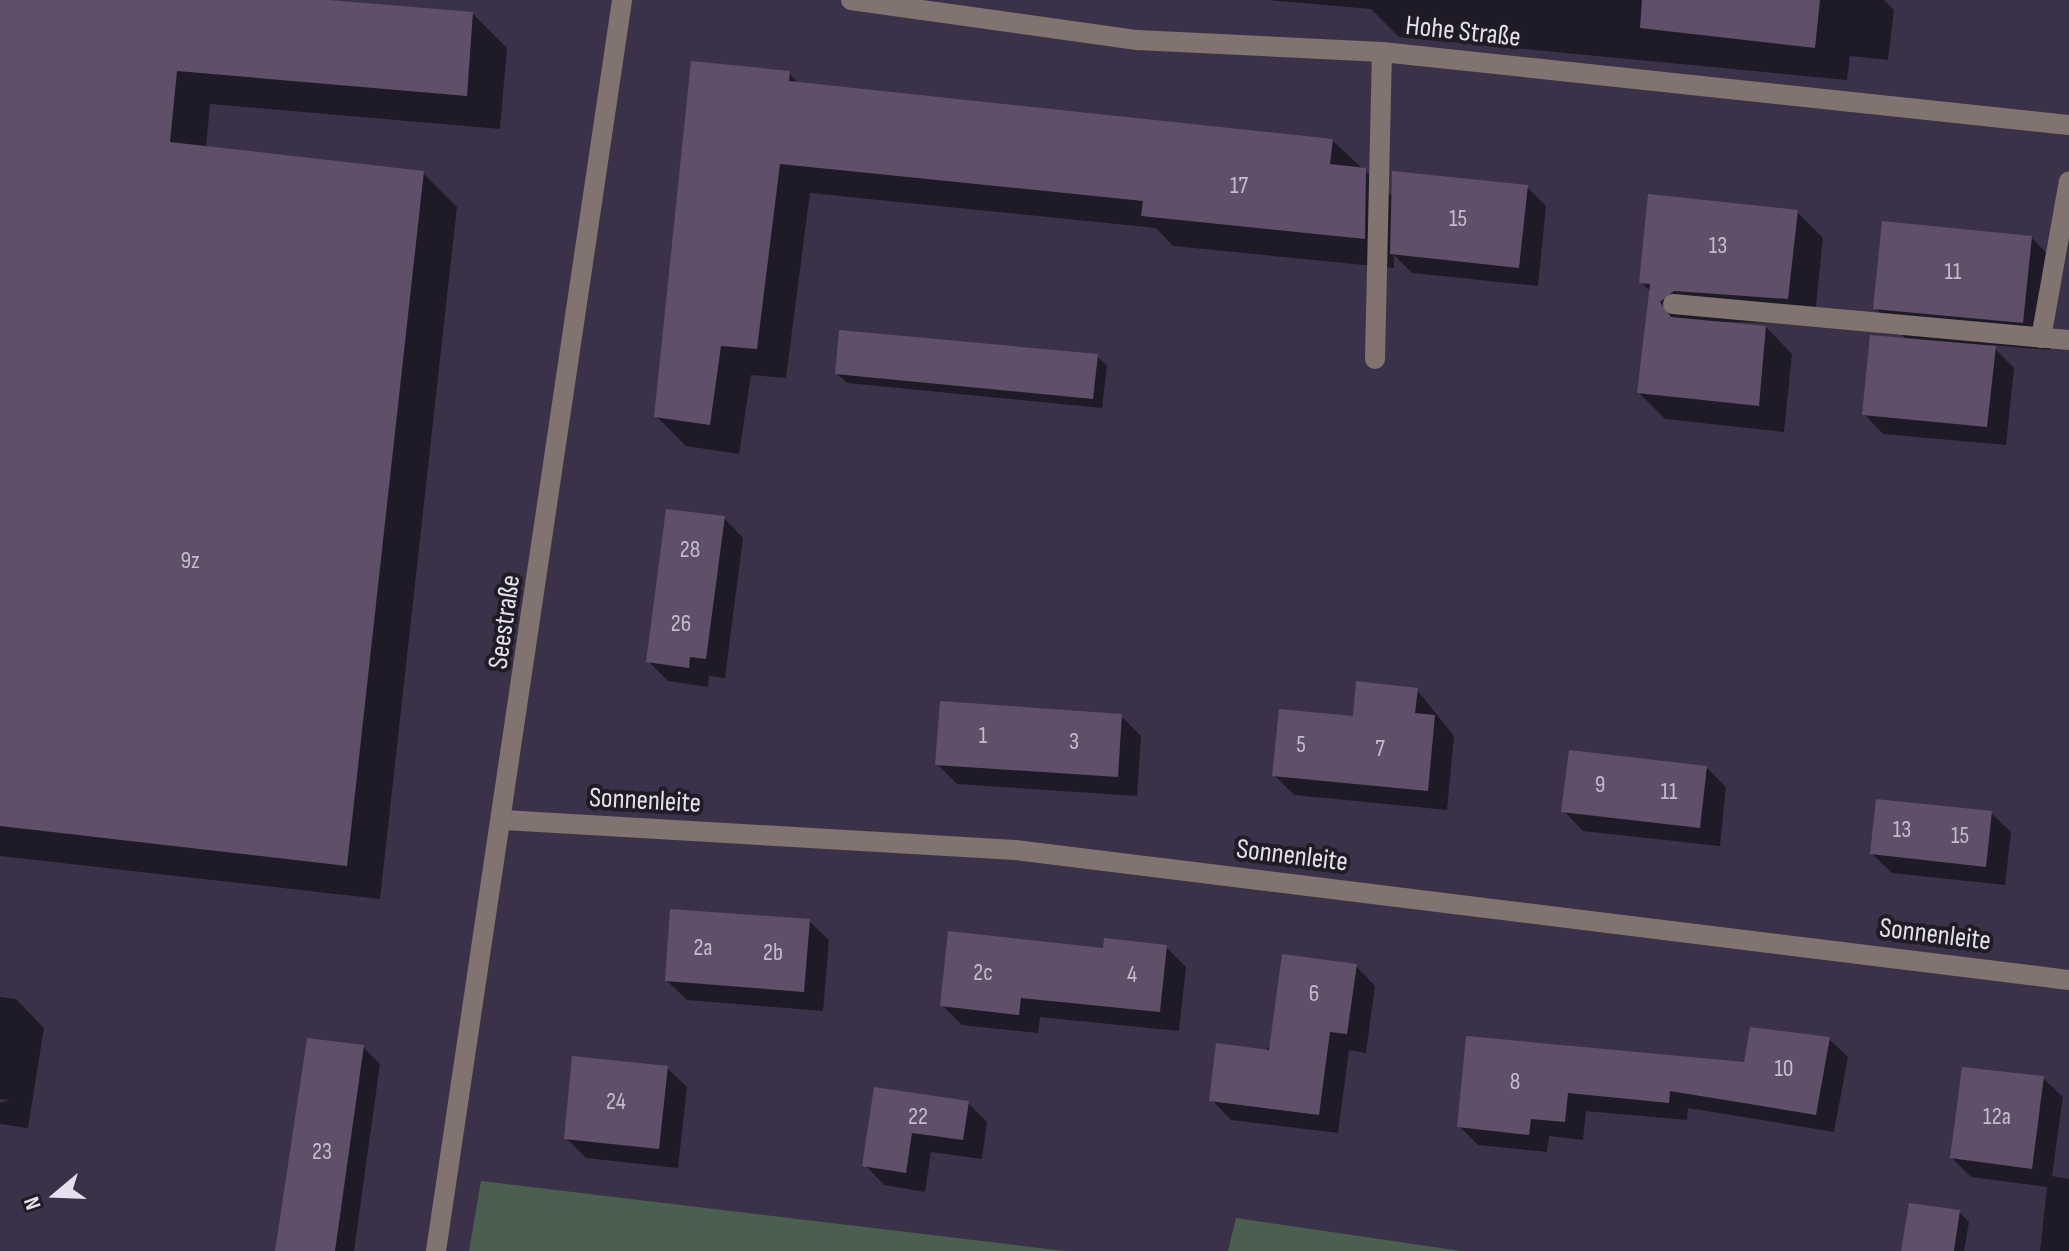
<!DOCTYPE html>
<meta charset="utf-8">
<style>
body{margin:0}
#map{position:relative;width:2069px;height:1251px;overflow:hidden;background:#3b3249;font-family:"Sofia Sans Condensed",sans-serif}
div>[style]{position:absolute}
.green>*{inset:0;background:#4a5f4f}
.shadow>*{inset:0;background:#0007}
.building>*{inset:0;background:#5f4f69}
.minor>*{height:20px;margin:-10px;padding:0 10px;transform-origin:10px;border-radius:10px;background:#81736f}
span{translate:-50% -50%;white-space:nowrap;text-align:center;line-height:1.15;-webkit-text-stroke:8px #201c26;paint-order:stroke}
.number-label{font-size:24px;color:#c4bccd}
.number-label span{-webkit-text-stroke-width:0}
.street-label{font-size:28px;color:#e5e0ee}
.north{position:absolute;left:16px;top:1155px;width:80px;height:80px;-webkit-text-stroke:6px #201c26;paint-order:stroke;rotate:251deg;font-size:22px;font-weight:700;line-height:32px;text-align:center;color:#e5e0ee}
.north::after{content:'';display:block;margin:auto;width:28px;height:36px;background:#e5e0ee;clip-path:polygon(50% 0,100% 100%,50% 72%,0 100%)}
</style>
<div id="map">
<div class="green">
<i style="clip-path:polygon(481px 1181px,1065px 1251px,469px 1251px)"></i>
<i style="clip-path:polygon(1236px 1218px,1461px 1251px,1228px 1251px)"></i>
</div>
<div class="shadow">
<i style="clip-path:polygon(0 0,326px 0,473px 14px,507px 48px,500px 129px,210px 104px,206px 148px,423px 173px,457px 207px,380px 899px,0 856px)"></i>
<i style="clip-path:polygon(1268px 0,1884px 0,1894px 10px,1888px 60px,1850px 56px,1847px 80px,1399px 37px,1371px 9px)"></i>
<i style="clip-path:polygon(789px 73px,799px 84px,1332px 140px,1394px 198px,1527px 187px,1546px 206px,1538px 286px,1412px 273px,1394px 255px,1394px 268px,1173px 246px,1156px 228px,810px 193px,786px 378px,751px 375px,739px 454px,686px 446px,656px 416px)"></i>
<i style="clip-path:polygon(1797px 212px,1823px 238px,1814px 324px,1695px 321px,1766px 327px,1792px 354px,1784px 432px,1665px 419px,1639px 393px,1651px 292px,1641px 282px)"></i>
<i style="clip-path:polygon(2032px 238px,2060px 267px,2050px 350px,1991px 345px,2014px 368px,2006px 445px,1883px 434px,1864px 414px,1907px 340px,1875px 308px)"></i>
<i style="clip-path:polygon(1097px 356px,1107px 366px,1102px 408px,847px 383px,837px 374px)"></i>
<i style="clip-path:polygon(724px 518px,743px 538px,725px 678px,709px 676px,708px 687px,668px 681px,648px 661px)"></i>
<i style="clip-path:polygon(1417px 690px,1454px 736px,1447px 810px,1294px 795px,1274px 775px,1355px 719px)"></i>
<i style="clip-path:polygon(1121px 716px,1141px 736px,1137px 796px,957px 784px,937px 764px)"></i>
<i style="clip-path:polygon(1706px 767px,1726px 787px,1720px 846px,1583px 831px,1564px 811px)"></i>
<i style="clip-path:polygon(1991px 813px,2011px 832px,2005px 885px,1892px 873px,1872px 854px)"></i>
<i style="clip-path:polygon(809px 921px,829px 940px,823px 1011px,687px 1000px,667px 981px)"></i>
<i style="clip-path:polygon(1166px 947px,1186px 967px,1179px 1031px,1040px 1017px,1038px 1033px,962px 1025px,942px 1005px,1105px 950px)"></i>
<i style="clip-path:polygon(1356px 966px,1375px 986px,1366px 1053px,1349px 1050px,1338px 1133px,1231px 1120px,1212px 1100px)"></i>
<i style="clip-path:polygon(0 997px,16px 999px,44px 1028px,28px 1128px,0 1124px,0 1103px,10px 1100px,0 1099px)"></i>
<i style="clip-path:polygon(1468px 1038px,1746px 1065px,1829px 1039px,1848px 1057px,1834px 1132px,1688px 1108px,1687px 1120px,1586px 1111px,1583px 1140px,1549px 1136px,1547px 1152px,1478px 1145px,1460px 1127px)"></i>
<i style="clip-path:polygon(363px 1047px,380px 1064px,354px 1251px,277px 1251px)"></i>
<i style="clip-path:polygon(667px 1068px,687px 1087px,678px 1168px,586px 1158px,566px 1138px)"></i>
<i style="clip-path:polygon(2043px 1078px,2063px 1097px,2052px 1176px,2069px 1179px,2069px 1251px,2040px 1251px,2047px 1187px,1971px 1177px,1952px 1158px)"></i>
<i style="clip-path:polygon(875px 1089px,968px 1103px,987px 1122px,982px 1159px,931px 1152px,925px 1192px,884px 1185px,865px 1165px)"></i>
<i style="clip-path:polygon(1959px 1212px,1969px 1222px,1964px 1251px,1904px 1251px)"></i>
</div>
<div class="building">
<i style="clip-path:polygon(0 0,329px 0,473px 12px,467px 96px,177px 71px,170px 142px,424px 171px,347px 866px,0 826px)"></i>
<i style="clip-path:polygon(1642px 0,1820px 0,1815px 48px,1640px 28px)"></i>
<i style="clip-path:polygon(691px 61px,790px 71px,789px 81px,1333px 139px,1330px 164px,1366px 168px,1365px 239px,1141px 216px,1143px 201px,780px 164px,757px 349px,721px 346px,710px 425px,654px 417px)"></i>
<i style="clip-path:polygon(1392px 171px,1528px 185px,1519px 268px,1390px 254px)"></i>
<i style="clip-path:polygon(1648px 194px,1798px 210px,1788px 299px,1674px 291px,1660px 302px,1671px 317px,1766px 326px,1759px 406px,1637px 393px,1650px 284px,1639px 283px)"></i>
<i style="clip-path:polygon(1882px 221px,2032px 236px,2023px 323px,1873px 309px)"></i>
<i style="clip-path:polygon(839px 330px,1098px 354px,1093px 399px,835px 374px)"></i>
<i style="clip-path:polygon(1870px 335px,1996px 346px,1987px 427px,1862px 415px)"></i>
<i style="clip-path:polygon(666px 509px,725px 516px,706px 659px,690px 657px,689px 668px,646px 662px)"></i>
<i style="clip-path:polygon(1356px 681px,1418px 688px,1415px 713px,1435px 715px,1428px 791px,1272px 776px,1279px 709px,1353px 716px)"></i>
<i style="clip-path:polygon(940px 701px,1122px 714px,1118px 777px,935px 765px)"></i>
<i style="clip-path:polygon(1569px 750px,1707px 766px,1700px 828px,1561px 812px)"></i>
<i style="clip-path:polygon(1876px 799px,1992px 811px,1986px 867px,1870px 854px)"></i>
<i style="clip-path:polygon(670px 909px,810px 919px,804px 992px,665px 981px)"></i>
<i style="clip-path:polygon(948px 931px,1103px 948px,1104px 938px,1167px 945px,1160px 1012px,1021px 998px,1019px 1015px,940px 1006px)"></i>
<i style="clip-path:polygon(1282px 954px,1357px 964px,1347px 1034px,1330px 1032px,1319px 1115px,1209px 1101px,1216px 1043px,1269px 1050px)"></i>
<i style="clip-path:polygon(1750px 1027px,1830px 1037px,1816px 1115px,1670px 1091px,1669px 1103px,1568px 1093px,1565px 1122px,1531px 1119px,1529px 1135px,1457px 1127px,1466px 1036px,1744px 1062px)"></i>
<i style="clip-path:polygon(307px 1038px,364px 1045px,335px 1251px,275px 1251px)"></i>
<i style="clip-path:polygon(572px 1056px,668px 1066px,659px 1149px,564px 1139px)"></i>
<i style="clip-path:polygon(1962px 1067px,2044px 1076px,2032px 1169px,1950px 1158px)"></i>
<i style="clip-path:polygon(874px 1087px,969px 1101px,963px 1140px,912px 1133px,906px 1173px,862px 1166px)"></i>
<i style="clip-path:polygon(1909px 1203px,1960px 1210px,1954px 1251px,1901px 1251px)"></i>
</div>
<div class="minor">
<i style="left:851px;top:0;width:289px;rotate:8deg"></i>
<i style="left:1137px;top:40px;width:245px;rotate:2.8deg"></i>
<i style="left:1382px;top:52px;width:691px;rotate:6.07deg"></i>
<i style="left:1673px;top:304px;width:398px;rotate:5.2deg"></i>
<i style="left:2041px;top:338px;width:159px;rotate:-79.9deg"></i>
<i style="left:1375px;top:359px;width:307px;rotate:-88.7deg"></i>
<i style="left:505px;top:820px;width:511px;rotate:3.37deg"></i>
<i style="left:1015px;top:850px;width:1062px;rotate:7.03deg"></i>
<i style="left:436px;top:1251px;width:1265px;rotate:-81.54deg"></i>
</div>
<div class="number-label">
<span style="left:1239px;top:186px">17</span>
<span style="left:1458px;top:219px">15</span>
<span style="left:1718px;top:246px">13</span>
<span style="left:1953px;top:272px">11</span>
<span style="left:690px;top:550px">28</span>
<span style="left:190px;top:561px">9z</span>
<span style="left:681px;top:624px">26</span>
<span style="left:983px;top:736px">1</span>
<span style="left:1074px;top:742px">3</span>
<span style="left:1301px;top:745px">5</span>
<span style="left:1380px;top:749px">7</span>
<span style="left:1600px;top:785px">9</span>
<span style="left:1669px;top:792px">11</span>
<span style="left:1902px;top:830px">13</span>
<span style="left:1960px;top:836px">15</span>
<span style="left:703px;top:948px">2a</span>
<span style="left:773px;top:953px">2b</span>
<span style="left:983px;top:973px">2c</span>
<span style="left:1132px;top:975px">4</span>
<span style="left:1314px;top:994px">6</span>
<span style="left:1784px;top:1069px">10</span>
<span style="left:1515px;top:1082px">8</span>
<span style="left:616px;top:1102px">24</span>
<span style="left:918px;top:1117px">22</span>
<span style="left:1997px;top:1117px">12a</span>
<span style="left:322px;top:1152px">23</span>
</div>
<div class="street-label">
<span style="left:1463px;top:32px;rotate:6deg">Hohe Straße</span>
<span style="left:505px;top:622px;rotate:-82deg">Seestraße</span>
<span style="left:645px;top:801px;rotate:3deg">Sonnenleite</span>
<span style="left:1292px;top:856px;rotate:7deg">Sonnenleite</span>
<span style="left:1935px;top:935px;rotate:7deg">Sonnenleite</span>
</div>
<div class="north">N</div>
</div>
